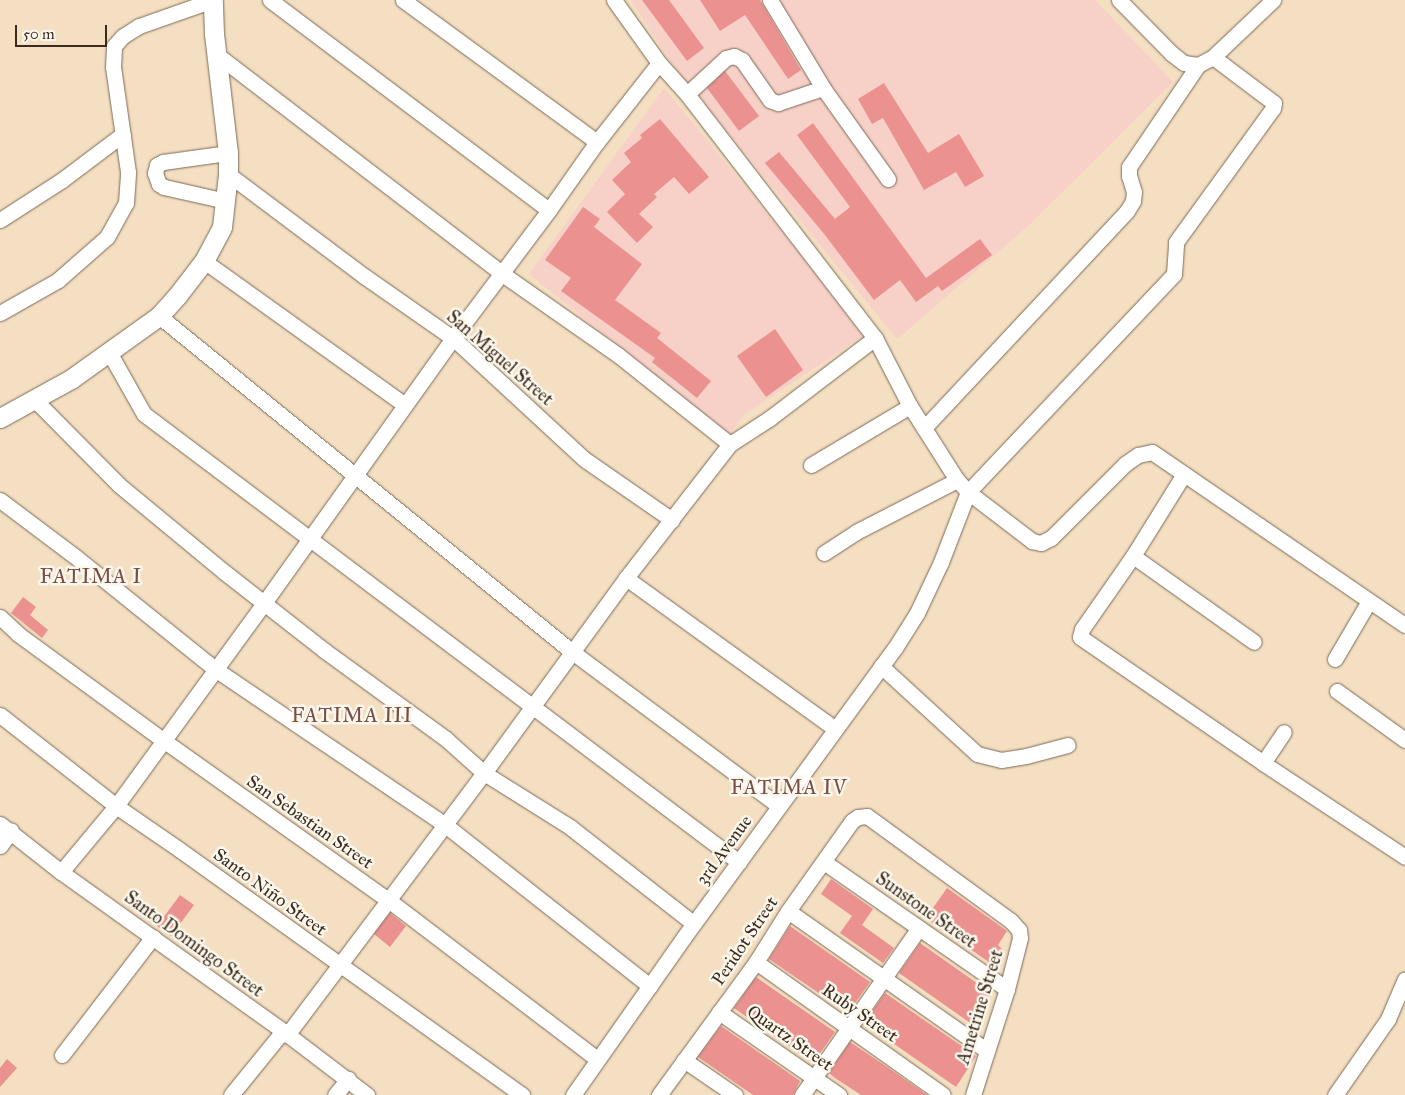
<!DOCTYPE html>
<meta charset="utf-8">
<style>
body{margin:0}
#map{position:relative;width:1405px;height:1095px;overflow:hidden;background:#f4dfc2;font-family:"IM FELL Great Primer",serif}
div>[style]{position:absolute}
.built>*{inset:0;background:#f7d1c7}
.building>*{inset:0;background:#eb918f}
.roads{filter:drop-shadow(0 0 1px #7c6957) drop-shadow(0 0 1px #7c6957)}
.minor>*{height:15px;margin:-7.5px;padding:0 7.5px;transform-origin:7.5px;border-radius:7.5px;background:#fff}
.major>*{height:19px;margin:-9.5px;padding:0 9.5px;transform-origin:9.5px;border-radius:9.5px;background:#fff}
span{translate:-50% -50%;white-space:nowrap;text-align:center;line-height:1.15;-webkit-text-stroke:5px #fbf7ec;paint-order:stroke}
.street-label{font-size:18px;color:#3b2a1e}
.quarter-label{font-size:20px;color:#794e46;letter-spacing:1px}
.scale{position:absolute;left:15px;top:25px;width:92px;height:22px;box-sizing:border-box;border:2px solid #3b2a1e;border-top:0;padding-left:6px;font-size:15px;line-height:18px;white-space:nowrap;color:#3b2a1e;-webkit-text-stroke:4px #fbf7ec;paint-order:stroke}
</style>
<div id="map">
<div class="built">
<i style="clip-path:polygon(631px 0,1095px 0,1173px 82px,1026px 228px,897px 339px,671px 63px)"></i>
<i style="clip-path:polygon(664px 88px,866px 334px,745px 414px,729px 435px,529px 274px)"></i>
</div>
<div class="building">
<i style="clip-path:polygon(642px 0,669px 0,704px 48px,687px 61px)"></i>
<i style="clip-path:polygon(700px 0,760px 0,801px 70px,788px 79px,745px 15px,720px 31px)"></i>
<i style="clip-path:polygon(725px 71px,759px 116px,739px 131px,707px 88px)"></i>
<i style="clip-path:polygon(884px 83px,928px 153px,959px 134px,984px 176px,965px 187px,956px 172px,924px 190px,883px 118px,872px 124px,858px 99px)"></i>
<i style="clip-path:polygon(660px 119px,709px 177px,689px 194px,674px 177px,654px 194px,657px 197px,639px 214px,653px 227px,637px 243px,607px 212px,625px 194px,612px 180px,631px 162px,624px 153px,642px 138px,640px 135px)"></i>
<i style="clip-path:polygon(813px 123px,926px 278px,980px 239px,992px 255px,942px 291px,938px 286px,916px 302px,900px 280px,874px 300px,825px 235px,765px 163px,779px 152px,835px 219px,850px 207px,797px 135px)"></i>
<i style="clip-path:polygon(583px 207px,600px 219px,594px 227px,642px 264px,615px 300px,661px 333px,657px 338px,711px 381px,697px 398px,652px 362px,655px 358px,561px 291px,571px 278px,545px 260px)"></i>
<i style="clip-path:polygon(775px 329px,803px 370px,766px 397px,737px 356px)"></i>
<i style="clip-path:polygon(23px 597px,36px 607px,30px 615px,48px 630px,42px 638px,11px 613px)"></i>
<i style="clip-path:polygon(831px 879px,873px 909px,862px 925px,894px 948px,883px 963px,840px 933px,852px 916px,821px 894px)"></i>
<i style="clip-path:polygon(947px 888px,1007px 931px,998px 945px,1003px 950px,993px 965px,926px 918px)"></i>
<i style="clip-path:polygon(180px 895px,194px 905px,171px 936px,157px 926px)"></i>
<i style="clip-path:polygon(390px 913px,406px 926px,390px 947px,374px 934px)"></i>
<i style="clip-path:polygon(790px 926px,870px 982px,848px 1013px,769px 959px)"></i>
<i style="clip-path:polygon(920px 943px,991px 993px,980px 1008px,986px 1012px,976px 1027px,899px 973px)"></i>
<i style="clip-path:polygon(756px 977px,835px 1032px,813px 1063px,734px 1008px)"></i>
<i style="clip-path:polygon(885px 993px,976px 1056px,956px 1087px,864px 1023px)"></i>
<i style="clip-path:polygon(721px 1026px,800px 1081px,793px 1095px,753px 1095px,698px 1057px)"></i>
<i style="clip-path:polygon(850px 1042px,887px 1067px,927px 1095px,861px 1095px,835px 1078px,829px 1073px)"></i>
<i style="clip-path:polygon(7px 1059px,17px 1068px,0 1087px,0 1068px)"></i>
</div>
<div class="roads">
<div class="minor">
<i style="left:270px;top:0;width:349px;rotate:37deg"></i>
<i style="left:403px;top:0;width:240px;rotate:36.2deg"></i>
<i style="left:614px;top:0;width:77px;rotate:54.5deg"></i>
<i style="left:659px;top:63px;width:42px;rotate:47.9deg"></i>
<i style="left:687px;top:94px;width:308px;rotate:52.4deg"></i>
<i style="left:875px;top:338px;width:76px;rotate:62.8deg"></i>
<i style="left:910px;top:406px;width:88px;rotate:57.6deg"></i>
<i style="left:957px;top:480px;width:16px;rotate:47deg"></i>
<i style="left:968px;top:492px;width:81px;rotate:37.4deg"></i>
<i style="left:1032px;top:541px;width:9px;rotate:13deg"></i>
<i style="left:1041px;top:543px;width:11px;rotate:-27deg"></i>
<i style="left:1051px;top:538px;width:105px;rotate:-45deg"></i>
<i style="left:1125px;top:464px;width:16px;rotate:-35deg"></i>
<i style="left:1138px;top:455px;width:14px;rotate:-12deg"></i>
<i style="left:1152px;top:452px;width:306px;rotate:34.4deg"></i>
<i style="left:770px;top:0;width:103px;rotate:58.9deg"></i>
<i style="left:823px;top:88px;width:112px;rotate:54.5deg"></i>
<i style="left:1119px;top:0;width:74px;rotate:45.5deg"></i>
<i style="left:1171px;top:53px;width:16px;rotate:38deg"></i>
<i style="left:1184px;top:63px;width:14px;rotate:8deg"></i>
<i style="left:216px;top:54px;width:359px;rotate:37.5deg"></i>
<i style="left:501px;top:273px;width:143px;rotate:35deg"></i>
<i style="left:618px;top:355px;width:143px;rotate:38.5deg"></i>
<i style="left:687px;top:94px;width:53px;rotate:-42.7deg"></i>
<i style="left:726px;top:58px;width:8px;rotate:-14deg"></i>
<i style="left:734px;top:56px;width:9px;rotate:27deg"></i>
<i style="left:742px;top:60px;width:49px;rotate:55deg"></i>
<i style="left:770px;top:100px;width:9px;rotate:21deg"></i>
<i style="left:778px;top:103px;width:47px;rotate:-18.4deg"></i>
<i style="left:228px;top:174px;width:170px;rotate:36.9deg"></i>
<i style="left:364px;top:276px;width:108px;rotate:34.9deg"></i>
<i style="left:453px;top:338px;width:178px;rotate:42.7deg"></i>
<i style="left:584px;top:459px;width:107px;rotate:34.7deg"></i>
<i style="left:226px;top:201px;width:64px;rotate:-167.3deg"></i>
<i style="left:164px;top:187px;width:6px;rotate:-149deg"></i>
<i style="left:159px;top:184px;width:12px;rotate:-110deg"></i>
<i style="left:155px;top:173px;width:8px;rotate:-76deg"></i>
<i style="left:157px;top:165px;width:7px;rotate:-27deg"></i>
<i style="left:163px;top:162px;width:66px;rotate:-7.9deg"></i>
<i style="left:0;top:220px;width:74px;rotate:-32.8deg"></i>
<i style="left:62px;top:180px;width:76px;rotate:-37deg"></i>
<i style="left:204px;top:261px;width:247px;rotate:35.6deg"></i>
<i style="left:0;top:313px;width:67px;rotate:-29.6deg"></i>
<i style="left:58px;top:280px;width:65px;rotate:-41.3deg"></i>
<i style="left:107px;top:237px;width:39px;rotate:-61deg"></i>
<i style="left:126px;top:203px;width:31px;rotate:-86deg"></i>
<i style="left:128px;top:172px;width:106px;rotate:-98.1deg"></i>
<i style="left:113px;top:67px;width:21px;rotate:-87deg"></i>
<i style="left:114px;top:46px;width:13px;rotate:-48deg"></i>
<i style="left:123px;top:36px;width:19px;rotate:-32deg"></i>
<i style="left:139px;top:26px;width:78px;rotate:-19.4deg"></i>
<i style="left:159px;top:316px;width:531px;rotate:39.11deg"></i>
<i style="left:571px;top:651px;width:259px;rotate:36.7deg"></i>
<i style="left:109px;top:352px;width:71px;rotate:60.6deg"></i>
<i style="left:144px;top:414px;width:745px;rotate:36.98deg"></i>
<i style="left:34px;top:399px;width:121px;rotate:45.3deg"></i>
<i style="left:119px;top:485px;width:135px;rotate:39.6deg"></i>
<i style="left:223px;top:571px;width:130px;rotate:38.1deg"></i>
<i style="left:325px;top:651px;width:150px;rotate:36deg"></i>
<i style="left:446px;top:739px;width:51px;rotate:41.8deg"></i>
<i style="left:484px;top:773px;width:102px;rotate:32.1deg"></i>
<i style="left:570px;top:827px;width:157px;rotate:38deg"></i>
<i style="left:924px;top:428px;width:297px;rotate:-46.9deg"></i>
<i style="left:1127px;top:211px;width:12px;rotate:-59deg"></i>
<i style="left:1133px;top:201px;width:9px;rotate:-84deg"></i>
<i style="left:1134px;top:192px;width:17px;rotate:-107deg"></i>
<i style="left:1129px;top:176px;width:9px;rotate:-90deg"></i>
<i style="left:1129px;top:167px;width:123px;rotate:-55.9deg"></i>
<i style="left:1198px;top:65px;width:17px;rotate:-28deg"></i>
<i style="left:1213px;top:57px;width:83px;rotate:-43.5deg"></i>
<i style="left:811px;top:465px;width:115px;rotate:-30.8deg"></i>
<i style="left:1184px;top:474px;width:97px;rotate:121.9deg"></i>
<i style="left:1133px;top:556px;width:89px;rotate:124.9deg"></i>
<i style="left:1082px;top:629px;width:8px;rotate:104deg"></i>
<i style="left:1080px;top:637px;width:222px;rotate:34.5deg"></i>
<i style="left:1263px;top:763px;width:170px;rotate:33.5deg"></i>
<i style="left:0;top:500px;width:96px;rotate:37deg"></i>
<i style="left:77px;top:558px;width:177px;rotate:38.8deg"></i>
<i style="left:215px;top:669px;width:277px;rotate:34.1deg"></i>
<i style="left:444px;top:824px;width:262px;rotate:38.2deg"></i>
<i style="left:824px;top:553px;width:38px;rotate:-33deg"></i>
<i style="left:856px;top:532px;width:114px;rotate:-27.2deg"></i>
<i style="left:1133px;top:556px;width:148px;rotate:35.4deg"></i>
<i style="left:626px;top:578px;width:258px;rotate:35.8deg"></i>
<i style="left:0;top:617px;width:25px;rotate:43deg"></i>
<i style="left:18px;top:634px;width:180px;rotate:36.2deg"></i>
<i style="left:163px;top:740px;width:275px;rotate:35.4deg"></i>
<i style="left:387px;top:899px;width:264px;rotate:37.3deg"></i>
<i style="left:1335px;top:659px;width:67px;rotate:-59.6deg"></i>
<i style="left:881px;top:666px;width:130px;rotate:42.5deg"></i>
<i style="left:977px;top:754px;width:25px;rotate:14deg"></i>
<i style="left:1001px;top:760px;width:25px;rotate:-9deg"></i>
<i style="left:1026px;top:756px;width:43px;rotate:-14.7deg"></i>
<i style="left:1337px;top:691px;width:84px;rotate:35.8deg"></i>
<i style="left:0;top:715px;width:147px;rotate:38.1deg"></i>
<i style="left:116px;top:806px;width:78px;rotate:34.5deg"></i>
<i style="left:180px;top:850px;width:421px;rotate:35.6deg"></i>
<i style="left:1263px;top:763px;width:37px;rotate:-56deg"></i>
<i style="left:0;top:824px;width:78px;rotate:38.2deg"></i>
<i style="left:61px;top:872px;width:273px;rotate:35.6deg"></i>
<i style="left:283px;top:1031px;width:106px;rotate:37.3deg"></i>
<i style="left:0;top:846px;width:19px;rotate:-54deg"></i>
<i style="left:824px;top:862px;width:223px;rotate:34.8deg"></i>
<i style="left:61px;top:872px;width:86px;rotate:-50.2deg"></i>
<i style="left:116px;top:806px;width:251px;rotate:-53.9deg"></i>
<i style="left:264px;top:603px;width:325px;rotate:-54.5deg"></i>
<i style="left:453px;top:338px;width:160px;rotate:-53.1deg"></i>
<i style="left:549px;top:210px;width:83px;rotate:-54.8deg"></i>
<i style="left:597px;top:142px;width:100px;rotate:-51.9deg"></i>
<i style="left:788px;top:911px;width:243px;rotate:35.1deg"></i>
<i style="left:756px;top:962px;width:229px;rotate:35.4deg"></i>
<i style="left:719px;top:1012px;width:146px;rotate:34.7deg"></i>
<i style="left:287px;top:1035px;width:328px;rotate:-53.1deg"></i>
<i style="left:484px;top:773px;width:241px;rotate:-53.9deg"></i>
<i style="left:626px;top:578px;width:170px;rotate:-52.2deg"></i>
<i style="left:730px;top:444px;width:48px;rotate:-33deg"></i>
<i style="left:770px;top:418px;width:132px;rotate:-37.3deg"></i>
<i style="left:62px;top:1055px;width:149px;rotate:-52.4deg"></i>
<i style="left:684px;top:1060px;width:62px;rotate:34.5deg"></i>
<i style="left:231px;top:1095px;width:82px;rotate:-50.9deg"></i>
<i style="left:335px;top:1095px;width:21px;rotate:-51deg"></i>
<i style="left:573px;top:1095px;width:193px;rotate:-54.9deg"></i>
<i style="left:684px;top:937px;width:358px;rotate:-53.9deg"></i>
<i style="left:895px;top:648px;width:41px;rotate:-57.8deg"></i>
<i style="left:917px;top:613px;width:56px;rotate:-64.8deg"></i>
<i style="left:941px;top:562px;width:75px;rotate:-68.9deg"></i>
<i style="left:968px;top:492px;width:300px;rotate:-46.6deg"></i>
<i style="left:1174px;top:274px;width:32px;rotate:-86deg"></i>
<i style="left:1176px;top:242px;width:165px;rotate:-54.1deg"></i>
<i style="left:1273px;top:108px;width:5px;rotate:-79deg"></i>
<i style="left:1274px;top:103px;width:76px;rotate:-143deg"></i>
<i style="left:659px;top:1095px;width:165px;rotate:-53.9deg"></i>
<i style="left:756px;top:962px;width:60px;rotate:-57.9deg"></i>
<i style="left:788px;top:911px;width:110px;rotate:-54.6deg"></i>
<i style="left:852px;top:821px;width:7px;rotate:-34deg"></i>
<i style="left:858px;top:817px;width:9px;rotate:-6deg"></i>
<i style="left:867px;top:816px;width:178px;rotate:36.1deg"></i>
<i style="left:1011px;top:921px;width:12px;rotate:48deg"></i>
<i style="left:1019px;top:930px;width:8px;rotate:83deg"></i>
<i style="left:1020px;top:938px;width:53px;rotate:104.3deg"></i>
<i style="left:1007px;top:989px;width:111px;rotate:107.8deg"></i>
<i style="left:802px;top:1095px;width:204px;rotate:-55deg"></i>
<i style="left:1335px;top:1095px;width:93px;rotate:-55.1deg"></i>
<i style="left:1388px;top:1019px;width:43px;rotate:-67deg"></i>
</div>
<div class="major">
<i style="left:0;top:418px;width:81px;rotate:-28.8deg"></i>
<i style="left:71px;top:379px;width:108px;rotate:-35.6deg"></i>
<i style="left:159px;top:316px;width:27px;rotate:-48deg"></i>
<i style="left:177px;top:296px;width:44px;rotate:-52.4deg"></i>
<i style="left:204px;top:261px;width:38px;rotate:-62deg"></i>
<i style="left:222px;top:227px;width:53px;rotate:-83.5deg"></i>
<i style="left:228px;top:174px;width:21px;rotate:-90deg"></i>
<i style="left:228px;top:153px;width:120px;rotate:-96.7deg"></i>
<i style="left:214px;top:34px;width:34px;rotate:-92deg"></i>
</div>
</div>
<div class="street-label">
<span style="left:500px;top:358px;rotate:41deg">San Miguel Street</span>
<span style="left:310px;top:822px;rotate:35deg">San Sebastian Street</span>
<span style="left:724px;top:850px;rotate:-54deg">3rd Avenue</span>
<span style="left:270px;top:892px;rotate:36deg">Santo Niño Street</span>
<span style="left:926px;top:910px;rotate:35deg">Sunstone Street</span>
<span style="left:745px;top:941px;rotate:-56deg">Peridot Street</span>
<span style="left:194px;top:944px;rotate:36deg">Santo Domingo Street</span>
<span style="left:980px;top:1007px;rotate:-73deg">Ametrine Street</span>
<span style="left:860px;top:1013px;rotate:35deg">Ruby Street</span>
<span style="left:790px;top:1038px;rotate:35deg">Quartz Street</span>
</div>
<div class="quarter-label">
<span style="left:91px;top:576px">FATIMA I</span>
<span style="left:352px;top:715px">FATIMA III</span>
<span style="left:789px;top:787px">FATIMA IV</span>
</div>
<div class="scale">50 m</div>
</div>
